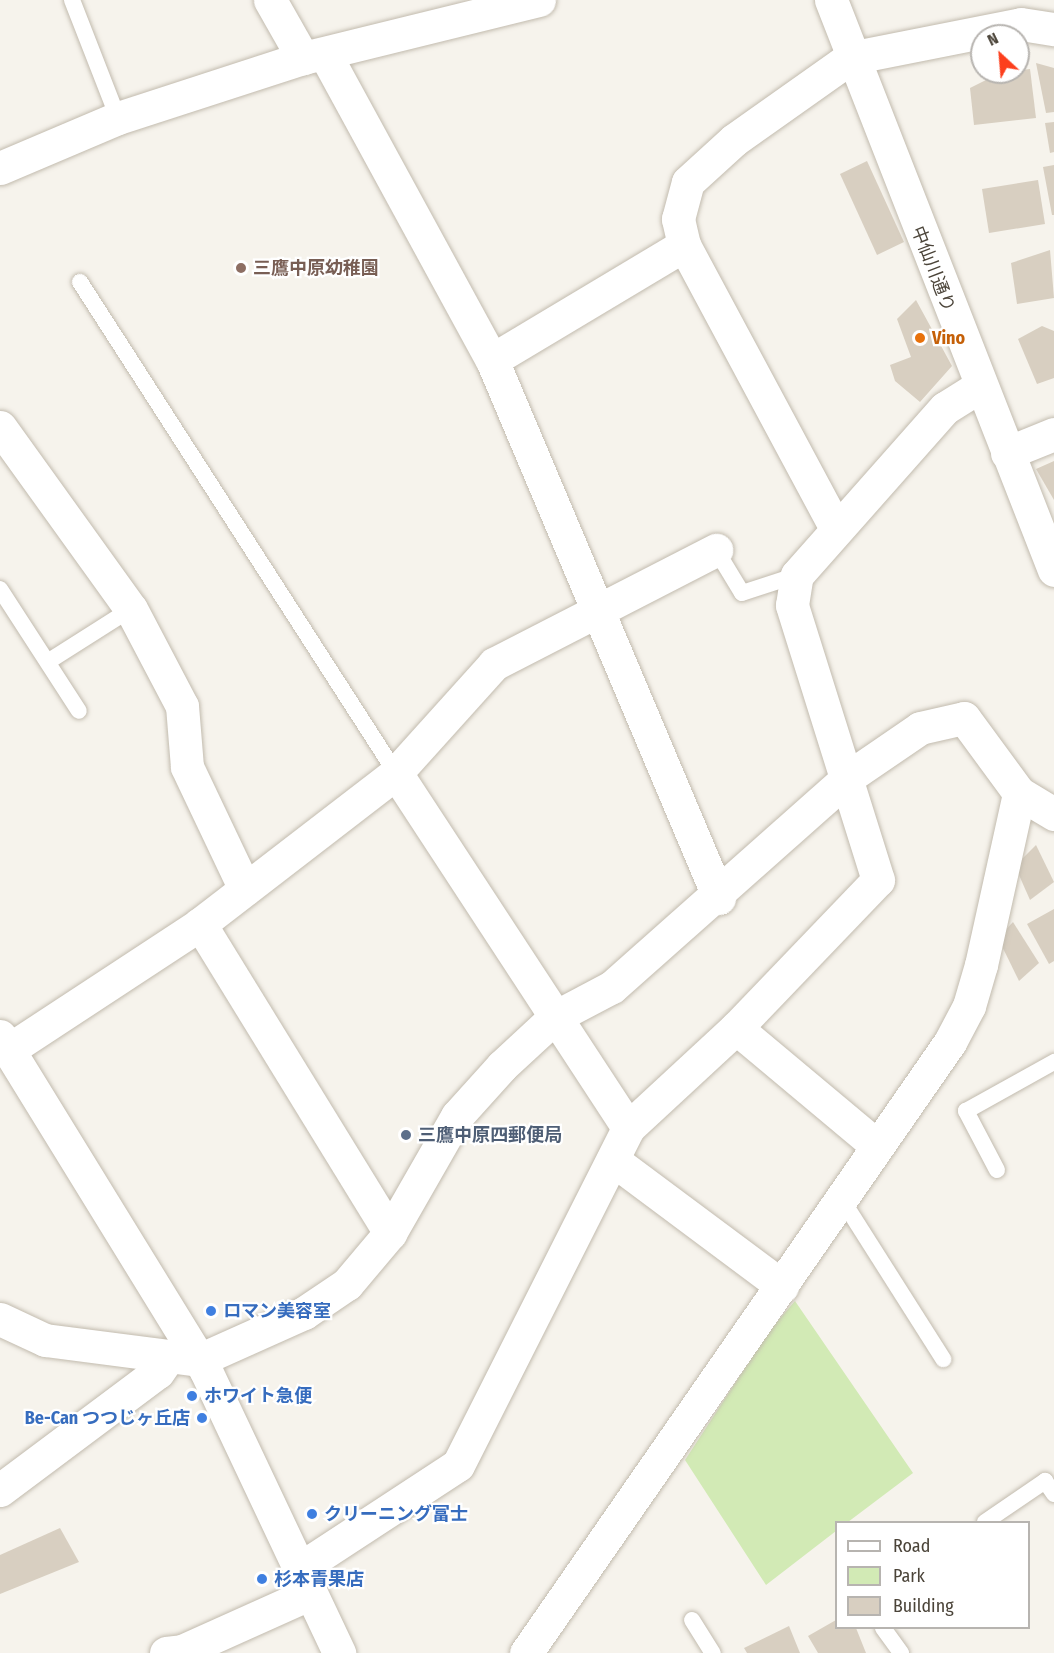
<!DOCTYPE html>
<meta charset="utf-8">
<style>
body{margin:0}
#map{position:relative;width:1054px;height:1653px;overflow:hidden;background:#f6f3ec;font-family:"Fira Sans Condensed","Noto Sans JP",sans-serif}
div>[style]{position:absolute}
.green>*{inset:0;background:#d2eab5}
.building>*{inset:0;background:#d8cfc1}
.roads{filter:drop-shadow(0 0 2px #c2bbae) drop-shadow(0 0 2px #c2bbae)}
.service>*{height:16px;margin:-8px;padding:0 8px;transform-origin:8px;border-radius:8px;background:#fff}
.minor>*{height:33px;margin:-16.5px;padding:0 16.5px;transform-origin:16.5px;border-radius:16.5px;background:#fff}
.dots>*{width:16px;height:16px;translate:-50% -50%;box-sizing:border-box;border:3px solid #fff;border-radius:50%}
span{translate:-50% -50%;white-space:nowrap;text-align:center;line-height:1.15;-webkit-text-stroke:4.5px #fff;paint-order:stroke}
.education-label{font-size:18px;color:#785e54;font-weight:700}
.left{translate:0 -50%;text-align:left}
.street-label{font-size:18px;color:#4b4439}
.food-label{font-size:18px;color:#c56008;font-weight:700}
.service-label{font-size:18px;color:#4e5e75;font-weight:700}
.shop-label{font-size:18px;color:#366cbe;font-weight:700}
.right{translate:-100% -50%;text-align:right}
.legend{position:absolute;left:835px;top:1521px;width:195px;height:108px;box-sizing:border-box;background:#fff;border:2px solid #b7b4b0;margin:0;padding:8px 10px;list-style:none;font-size:18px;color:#4b4439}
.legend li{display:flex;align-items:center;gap:12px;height:30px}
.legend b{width:30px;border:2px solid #b7b4b0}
.north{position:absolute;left:970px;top:24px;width:60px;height:60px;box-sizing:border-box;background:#fff;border:2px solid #b7b4b0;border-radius:50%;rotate:334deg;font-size:16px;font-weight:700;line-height:24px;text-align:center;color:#4b4439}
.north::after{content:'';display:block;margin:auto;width:21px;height:27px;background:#fc3f1d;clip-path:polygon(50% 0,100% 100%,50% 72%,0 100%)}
</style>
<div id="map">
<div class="green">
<i style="clip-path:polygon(795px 1301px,913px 1473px,848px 1522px,836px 1522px,836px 1531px,766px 1585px,685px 1460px,769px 1331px)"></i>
</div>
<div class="building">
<i style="clip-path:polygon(1036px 63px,1054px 68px,1054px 112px,1046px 113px)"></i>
<i style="clip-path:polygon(1030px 69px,1036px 118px,974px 125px,970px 88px,1000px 73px)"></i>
<i style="clip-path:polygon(1054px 122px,1054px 152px,1050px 153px,1045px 123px)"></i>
<i style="clip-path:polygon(867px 161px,904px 242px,877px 255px,840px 174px)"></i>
<i style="clip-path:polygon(1054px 165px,1054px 215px,1052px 215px,1043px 167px)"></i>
<i style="clip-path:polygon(1038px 180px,1045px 224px,989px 233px,982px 189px)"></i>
<i style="clip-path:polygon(1050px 250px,1054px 298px,1017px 304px,1011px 263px)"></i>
<i style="clip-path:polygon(916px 300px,952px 366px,920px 402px,895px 381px,890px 365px,911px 357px,897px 319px)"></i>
<i style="clip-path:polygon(1042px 326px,1054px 331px,1054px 378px,1037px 384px,1018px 339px)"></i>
<i style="clip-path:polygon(1054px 461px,1054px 500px,1036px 469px)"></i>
<i style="clip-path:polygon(1036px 845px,1054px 882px,1030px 900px,1015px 866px)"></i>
<i style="clip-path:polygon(1054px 909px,1054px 961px,1049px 964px,1027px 924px)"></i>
<i style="clip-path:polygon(1013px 922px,1039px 963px,1019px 981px,998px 938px)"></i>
<i style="clip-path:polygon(60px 1528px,79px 1562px,0 1594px,0 1555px)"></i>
<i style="clip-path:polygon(836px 1620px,836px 1628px,856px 1628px,866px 1653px,818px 1653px,808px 1636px)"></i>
<i style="clip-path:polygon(789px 1626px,800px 1653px,747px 1653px,744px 1648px)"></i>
</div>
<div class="roads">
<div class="service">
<i style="left:72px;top:0;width:127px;rotate:68.7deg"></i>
<i style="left:80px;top:282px;width:584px;rotate:57.24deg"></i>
<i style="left:716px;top:550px;width:50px;rotate:58.8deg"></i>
<i style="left:742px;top:593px;width:58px;rotate:-18.1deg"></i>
<i style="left:0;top:589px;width:145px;rotate:57.1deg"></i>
<i style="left:49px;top:661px;width:97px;rotate:-32.4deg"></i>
<i style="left:997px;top:1170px;width:67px;rotate:-117.7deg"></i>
<i style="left:966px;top:1111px;width:101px;rotate:-29.1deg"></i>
<i style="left:841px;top:1198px;width:191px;rotate:57.6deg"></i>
<i style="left:985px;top:1522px;width:73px;rotate:-34.3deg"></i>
<i style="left:1045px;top:1481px;width:16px;rotate:55deg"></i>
<i style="left:692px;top:1620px;width:39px;rotate:58deg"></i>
<i style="left:883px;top:1628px;width:31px;rotate:54deg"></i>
</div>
<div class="minor">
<i style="left:270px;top:0;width:67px;rotate:60.4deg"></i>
<i style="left:831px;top:0;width:612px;rotate:68.63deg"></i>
<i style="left:326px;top:56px;width:346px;rotate:61.4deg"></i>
<i style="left:492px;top:360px;width:224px;rotate:-30.9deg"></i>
<i style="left:684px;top:245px;width:320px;rotate:61.8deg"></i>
<i style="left:0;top:168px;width:128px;rotate:-23deg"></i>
<i style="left:118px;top:118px;width:194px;rotate:-18deg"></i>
<i style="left:303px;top:58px;width:243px;rotate:-13.8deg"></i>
<i style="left:684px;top:245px;width:27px;rotate:-103deg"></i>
<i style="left:678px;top:219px;width:38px;rotate:-75deg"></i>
<i style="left:688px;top:182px;width:62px;rotate:-42.4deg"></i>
<i style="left:734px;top:140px;width:142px;rotate:-35.3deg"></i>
<i style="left:850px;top:58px;width:174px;rotate:-11.2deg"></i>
<i style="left:1021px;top:24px;width:33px;rotate:9deg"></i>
<i style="left:492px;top:360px;width:584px;rotate:67.12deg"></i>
<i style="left:0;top:427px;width:224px;rotate:54.3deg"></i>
<i style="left:131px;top:609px;width:110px;rotate:62.3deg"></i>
<i style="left:182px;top:706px;width:61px;rotate:85.3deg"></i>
<i style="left:187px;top:767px;width:135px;rotate:64.6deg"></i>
<i style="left:1007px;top:453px;width:51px;rotate:-22deg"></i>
<i style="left:396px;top:773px;width:424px;rotate:56.8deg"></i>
<i style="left:200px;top:924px;width:363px;rotate:58.4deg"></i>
<i style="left:736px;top:1028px;width:182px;rotate:39.9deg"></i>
<i style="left:0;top:1036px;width:393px;rotate:58.4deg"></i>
<i style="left:206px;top:1371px;width:312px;rotate:64.7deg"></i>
<i style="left:7px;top:1051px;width:231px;rotate:-33.3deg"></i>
<i style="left:200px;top:924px;width:247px;rotate:-37.6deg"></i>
<i style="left:396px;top:773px;width:147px;rotate:-48deg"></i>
<i style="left:494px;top:664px;width:250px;rotate:-27.2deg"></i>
<i style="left:613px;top:1160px;width:211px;rotate:36.7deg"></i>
<i style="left:0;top:1319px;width:50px;rotate:25deg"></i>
<i style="left:45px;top:1340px;width:155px;rotate:7.4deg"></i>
<i style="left:199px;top:1360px;width:115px;rotate:-24.1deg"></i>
<i style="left:304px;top:1313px;width:52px;rotate:-34deg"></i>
<i style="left:347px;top:1284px;width:67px;rotate:-49.9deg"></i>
<i style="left:390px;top:1233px;width:135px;rotate:-60.2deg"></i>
<i style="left:457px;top:1116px;width:67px;rotate:-48deg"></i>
<i style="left:502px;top:1066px;width:72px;rotate:-42.8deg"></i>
<i style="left:555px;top:1017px;width:64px;rotate:-27.8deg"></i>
<i style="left:612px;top:987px;width:314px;rotate:-41.6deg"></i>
<i style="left:847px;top:778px;width:88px;rotate:-34.4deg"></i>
<i style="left:920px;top:728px;width:45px;rotate:-12.8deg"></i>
<i style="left:964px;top:718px;width:93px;rotate:53.7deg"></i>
<i style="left:1019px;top:793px;width:41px;rotate:31deg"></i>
<i style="left:0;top:1490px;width:197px;rotate:-36.8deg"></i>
<i style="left:158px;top:1372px;width:16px;rotate:-55deg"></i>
<i style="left:302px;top:1567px;width:186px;rotate:-33.2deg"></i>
<i style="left:458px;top:1465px;width:377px;rotate:-63.2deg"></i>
<i style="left:628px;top:1128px;width:147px;rotate:-42.8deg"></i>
<i style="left:736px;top:1028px;width:205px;rotate:-46.2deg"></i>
<i style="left:878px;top:880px;width:288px;rotate:-107.4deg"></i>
<i style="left:792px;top:605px;width:30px;rotate:-81deg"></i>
<i style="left:797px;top:575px;width:223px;rotate:-48.5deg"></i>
<i style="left:945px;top:408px;width:40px;rotate:-32deg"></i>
<i style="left:166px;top:1653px;width:16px;rotate:-7deg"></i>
<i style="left:182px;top:1651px;width:141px;rotate:-24.2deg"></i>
<i style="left:526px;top:1653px;width:744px;rotate:-55.24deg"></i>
<i style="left:950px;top:1042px;width:41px;rotate:-62.2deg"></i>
<i style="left:969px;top:1006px;width:43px;rotate:-73.7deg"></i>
<i style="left:981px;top:965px;width:176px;rotate:-77.5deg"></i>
</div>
</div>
<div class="dots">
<i style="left:241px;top:268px;background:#8d6e63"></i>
<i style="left:920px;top:338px;background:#e8710a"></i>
<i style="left:406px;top:1135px;background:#5c6f8a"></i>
<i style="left:211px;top:1311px;background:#3f7fe0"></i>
<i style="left:192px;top:1396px;background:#3f7fe0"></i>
<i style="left:202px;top:1418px;background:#3f7fe0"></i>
<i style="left:312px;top:1514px;background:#3f7fe0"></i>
<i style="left:262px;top:1579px;background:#3f7fe0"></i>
</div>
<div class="education-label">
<span class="left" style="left:253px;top:268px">三鷹中原幼稚園</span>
</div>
<div class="street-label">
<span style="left:933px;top:269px;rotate:69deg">中仙川通り</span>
</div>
<div class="food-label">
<span class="left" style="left:932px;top:338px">Vino</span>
</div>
<div class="service-label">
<span class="left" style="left:418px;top:1135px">三鷹中原四郵便局</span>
</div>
<div class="shop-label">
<span class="left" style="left:223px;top:1311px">ロマン美容室</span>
<span class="left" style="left:204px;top:1396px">ホワイト急便</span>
<span class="right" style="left:190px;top:1418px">Be-Can つつじヶ丘店</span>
<span class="left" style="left:324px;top:1514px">クリーニング富士</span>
<span class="left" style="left:274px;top:1579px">杉本青果店</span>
</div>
<ul class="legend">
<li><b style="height:8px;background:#fff"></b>Road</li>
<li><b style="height:16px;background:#d2eab5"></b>Park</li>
<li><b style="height:16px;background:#d8cfc1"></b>Building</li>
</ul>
<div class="north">N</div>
</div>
